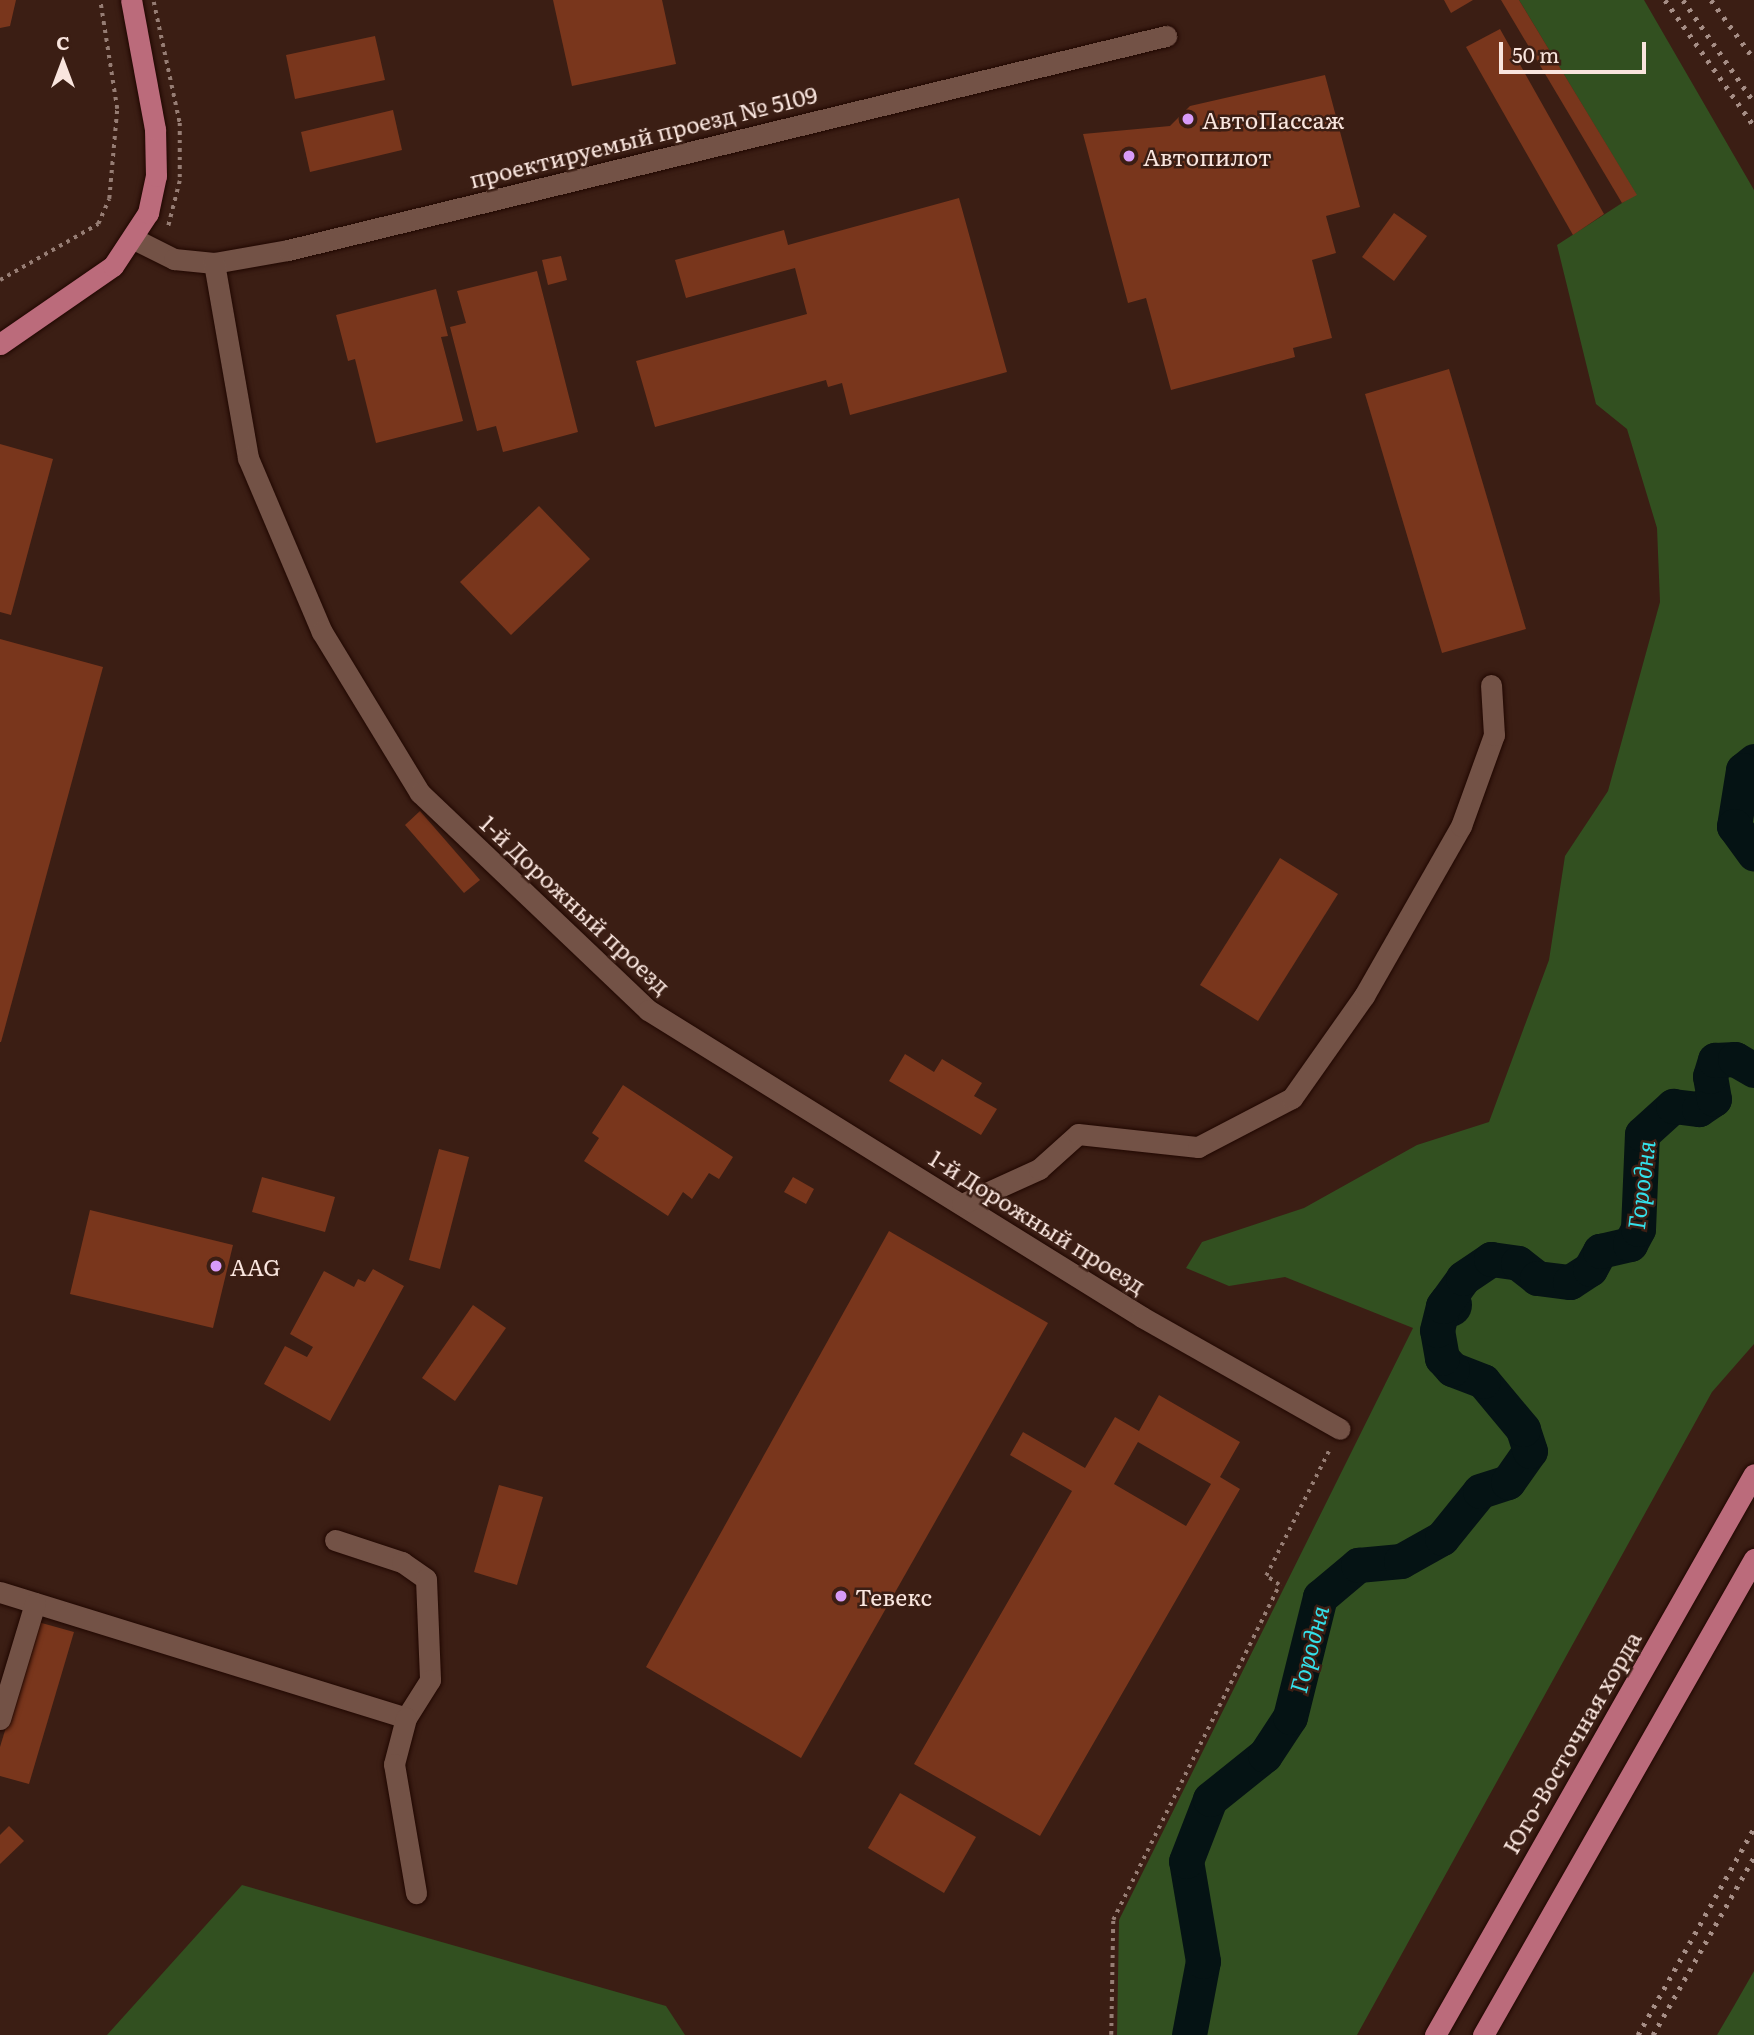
<!DOCTYPE html>
<meta charset="utf-8">
<style>
body{margin:0}
#map{position:relative;width:1754px;height:2035px;overflow:hidden;background:#3b1e14;font-family:Literata,serif}
div>[style]{position:absolute}
.green>*{inset:0;background:#325020}
.water>*{inset:0;background:#051314}
.round{border-radius:50%}
.river>*{height:35px;margin:-17.5px;padding:0 17.5px;transform-origin:17.5px;border-radius:17.5px;background:#051314}
.building>*{inset:0;background:#79361c}
.path>*{height:3.5px;margin-top:-1.75px;transform-origin:0;background:repeating-linear-gradient(90deg,#967d74 0 3.5px,transparent 0 8.5px)}
.roads{filter:drop-shadow(0 0 2px #200701) drop-shadow(0 0 2px #200701)}
.minor>*{height:21px;margin:-10.5px;padding:0 10.5px;transform-origin:10.5px;border-radius:10.5px;background:#735246}
.major>*{height:21px;margin:-10.5px;padding:0 10.5px;transform-origin:10.5px;border-radius:10.5px;background:#bb6b7b}
.rail>*{height:5px;margin-top:-2.5px;transform-origin:0;background:repeating-linear-gradient(90deg,#a68e86 0 3.5px,transparent 0 10.5px)}
.dots>*{width:19px;height:19px;translate:-50% -50%;box-sizing:border-box;border:4px solid #3b1e14;border-radius:50%}
span{translate:-50% -50%;white-space:nowrap;text-align:center;line-height:1.15;-webkit-text-stroke:5px #3b1e14;paint-order:stroke}
.poi-label{font-size:23px;color:#f9e5de}
.left{translate:0 -50%;text-align:left}
.street-label{font-size:23px;color:#f9e5de}
.water-label{font-size:24px;color:#34e0ea;font-style:italic}
.north{position:absolute;left:28px;top:28px;width:70px;height:70px;-webkit-text-stroke:5px #3b1e14;paint-order:stroke;rotate:0deg;font-size:19px;font-weight:700;line-height:28px;text-align:center;color:#f9e5de}
.north::after{content:'';display:block;margin:auto;width:24px;height:32px;background:#f9e5de;clip-path:polygon(50% 0,100% 100%,50% 72%,0 100%)}
.scale{position:absolute;left:1499px;top:42px;width:147px;height:32px;box-sizing:border-box;border:4px solid #f9e5de;border-top:0;padding-left:9px;font-size:21px;line-height:24px;white-space:nowrap;color:#f9e5de;-webkit-text-stroke:5px #3b1e14;paint-order:stroke}
</style>
<div id="map">
<div class="green">
<i style="clip-path:polygon(1519px 0,1644px 0,1754px 190px,1754px 1344px,1712px 1392px,1357px 2035px,1117px 2035px,1119px 1920px,1413px 1328px,1285px 1277px,1229px 1286px,1186px 1268px,1202px 1242px,1304px 1208px,1417px 1145px,1489px 1122px,1549px 960px,1565px 856px,1608px 791px,1660px 602px,1657px 528px,1627px 429px,1596px 404px,1557px 245px,1636px 194px)"></i>
<i style="clip-path:polygon(242px 1885px,666px 2006px,685px 2035px,107px 2035px)"></i>
<i style="clip-path:polygon(1754px 1971px,1754px 2035px,1717px 2035px,1734px 2006px)"></i>
</div>
<div class="water">
<i class="round" style="left:1428px;top:1283px;width:44px;height:44px"></i>
</div>
<div class="river">
<i style="left:1754px;top:761px;width:14px;rotate:141deg"></i>
<i style="left:1743px;top:770px;width:57px;rotate:99.1deg"></i>
<i style="left:1734px;top:826px;width:34px;rotate:54deg"></i>
<i style="left:1189px;top:2035px;width:75px;rotate:-79.3deg"></i>
<i style="left:1203px;top:1961px;width:101px;rotate:-99.6deg"></i>
<i style="left:1186px;top:1861px;width:66px;rotate:-68.8deg"></i>
<i style="left:1210px;top:1799px;width:70px;rotate:-38.7deg"></i>
<i style="left:1265px;top:1755px;width:45px;rotate:-56.7deg"></i>
<i style="left:1290px;top:1717px;width:124px;rotate:-76deg"></i>
<i style="left:1320px;top:1597px;width:50px;rotate:-40.1deg"></i>
<i style="left:1358px;top:1565px;width:43px;rotate:-5.3deg"></i>
<i style="left:1401px;top:1561px;width:47px;rotate:-29.3deg"></i>
<i style="left:1442px;top:1538px;width:60px;rotate:-51deg"></i>
<i style="left:1480px;top:1491px;width:29px;rotate:-18deg"></i>
<i style="left:1508px;top:1482px;width:38px;rotate:-55deg"></i>
<i style="left:1530px;top:1451px;width:23px;rotate:-108deg"></i>
<i style="left:1523px;top:1429px;width:62px;rotate:-129.8deg"></i>
<i style="left:1483px;top:1381px;width:33px;rotate:-159deg"></i>
<i style="left:1452px;top:1369px;width:15px;rotate:-132deg"></i>
<i style="left:1442px;top:1358px;width:28px;rotate:-100deg"></i>
<i style="left:1437px;top:1330px;width:25px;rotate:-76deg"></i>
<i style="left:1443px;top:1306px;width:34px;rotate:-54deg"></i>
<i style="left:1463px;top:1278px;width:34px;rotate:-34deg"></i>
<i style="left:1491px;top:1259px;width:27px;rotate:8deg"></i>
<i style="left:1518px;top:1263px;width:24px;rotate:38deg"></i>
<i style="left:1537px;top:1278px;width:33px;rotate:7deg"></i>
<i style="left:1570px;top:1282px;width:24px;rotate:-33deg"></i>
<i style="left:1590px;top:1269px;width:21px;rotate:-61deg"></i>
<i style="left:1600px;top:1251px;width:31px;rotate:-13deg"></i>
<i style="left:1630px;top:1244px;width:17px;rotate:-62deg"></i>
<i style="left:1638px;top:1229px;width:95px;rotate:-87.6deg"></i>
<i style="left:1642px;top:1134px;width:42px;rotate:-42.1deg"></i>
<i style="left:1673px;top:1106px;width:26px;rotate:7deg"></i>
<i style="left:1699px;top:1109px;width:18px;rotate:-34deg"></i>
<i style="left:1714px;top:1099px;width:23px;rotate:-100deg"></i>
<i style="left:1710px;top:1076px;width:17px;rotate:-73deg"></i>
<i style="left:1715px;top:1060px;width:20px;rotate:-3deg"></i>
<i style="left:1735px;top:1059px;width:22px;rotate:30deg"></i>
</div>
<div class="building">
<i style="clip-path:polygon(0 0,16px 0,10px 26px,0 28px)"></i>
<i style="clip-path:polygon(553px 0,662px 0,676px 64px,572px 86px)"></i>
<i style="clip-path:polygon(1444px 0,1473px 0,1451px 13px)"></i>
<i style="clip-path:polygon(1501px 0,1519px 0,1637px 195px,1622px 203px)"></i>
<i style="clip-path:polygon(1500px 29px,1604px 214px,1573px 235px,1466px 47px)"></i>
<i style="clip-path:polygon(375px 36px,385px 80px,295px 99px,286px 55px)"></i>
<i style="clip-path:polygon(1325px 75px,1360px 207px,1326px 216px,1336px 253px,1312px 260px,1332px 338px,1293px 348px,1295px 357px,1171px 390px,1146px 298px,1128px 303px,1083px 134px,1170px 126px,1190px 106px)"></i>
<i style="clip-path:polygon(393px 110px,402px 150px,310px 172px,301px 132px)"></i>
<i style="clip-path:polygon(959px 198px,1007px 372px,850px 415px,842px 383px,828px 387px,826px 380px,655px 427px,636px 361px,807px 314px,795px 268px,686px 298px,675px 260px,784px 230px,788px 245px)"></i>
<i style="clip-path:polygon(1394px 213px,1427px 236px,1394px 281px,1362px 257px)"></i>
<i style="clip-path:polygon(561px 256px,567px 280px,548px 285px,542px 260px)"></i>
<i style="clip-path:polygon(537px 271px,578px 432px,503px 452px,496px 426px,477px 431px,450px 327px,466px 323px,457px 291px)"></i>
<i style="clip-path:polygon(436px 289px,448px 336px,441px 337px,463px 421px,376px 443px,355px 359px,348px 361px,336px 315px)"></i>
<i style="clip-path:polygon(1449px 369px,1526px 629px,1442px 653px,1365px 394px)"></i>
<i style="clip-path:polygon(0 444px,53px 459px,11px 615px,0 612px)"></i>
<i style="clip-path:polygon(539px 506px,590px 559px,511px 635px,460px 582px)"></i>
<i style="clip-path:polygon(0 639px,103px 667px,1px 1042px,0 1042px)"></i>
<i style="clip-path:polygon(420px 811px,480px 880px,464px 893px,405px 825px)"></i>
<i style="clip-path:polygon(1280px 858px,1338px 894px,1258px 1021px,1200px 985px)"></i>
<i style="clip-path:polygon(905px 1054px,934px 1072px,942px 1059px,982px 1083px,974px 1096px,997px 1109px,981px 1135px,889px 1081px)"></i>
<i style="clip-path:polygon(623px 1085px,733px 1157px,719px 1179px,709px 1173px,692px 1199px,683px 1192px,668px 1216px,584px 1161px,599px 1138px,592px 1133px)"></i>
<i style="clip-path:polygon(439px 1149px,469px 1157px,440px 1269px,409px 1260px)"></i>
<i style="clip-path:polygon(262px 1177px,335px 1197px,325px 1232px,252px 1212px)"></i>
<i style="clip-path:polygon(793px 1177px,814px 1189px,806px 1204px,784px 1192px)"></i>
<i style="clip-path:polygon(90px 1210px,233px 1245px,213px 1328px,70px 1294px)"></i>
<i style="clip-path:polygon(889px 1231px,1048px 1323px,801px 1758px,646px 1667px)"></i>
<i style="clip-path:polygon(373px 1269px,404px 1286px,330px 1421px,264px 1384px,285px 1346px,307px 1357px,313px 1347px,290px 1334px,324px 1271px,354px 1287px,358px 1279px,365px 1282px)"></i>
<i style="clip-path:polygon(473px 1305px,506px 1328px,455px 1401px,422px 1378px)"></i>
<i style="clip-path:polygon(evenodd,1159px 1395px,1240px 1442px,1220px 1477px,1240px 1489px,1040px 1836px,914px 1764px,1072px 1491px,1010px 1455px,1023px 1432px,1085px 1468px,1115px 1417px,1139px 1431px,1159px 1395px,1138px 1442px,1211px 1484px,1186px 1526px,1114px 1484px,1138px 1442px)"></i>
<i style="clip-path:polygon(499px 1485px,543px 1497px,517px 1585px,474px 1572px)"></i>
<i style="clip-path:polygon(38px 1622px,74px 1632px,29px 1784px,0 1776px,0 1747px)"></i>
<i style="clip-path:polygon(900px 1793px,976px 1837px,944px 1893px,868px 1848px)"></i>
<i style="clip-path:polygon(9px 1826px,24px 1841px,0 1864px,0 1835px)"></i>
</div>
<div class="path">
<i style="left:154px;top:2px;width:124px;rotate:77.9deg"></i>
<i style="left:180px;top:123px;width:58px;rotate:90deg"></i>
<i style="left:180px;top:181px;width:49px;rotate:104.3deg"></i>
<i style="left:0;top:280px;width:113px;rotate:-29.7deg"></i>
<i style="left:98px;top:224px;width:27px;rotate:-66deg"></i>
<i style="left:109px;top:199px;width:90px;rotate:-84.9deg"></i>
<i style="left:117px;top:109px;width:110px;rotate:-98.9deg"></i>
<i style="left:1111px;top:2035px;width:115px;rotate:-89deg"></i>
<i style="left:1113px;top:1920px;width:374px;rotate:-63.6deg"></i>
<i style="left:1279px;top:1585px;width:16px;rotate:-145deg"></i>
<i style="left:1266px;top:1576px;width:144px;rotate:-63.3deg"></i>
</div>
<div class="roads">
<div class="minor">
<i style="left:134px;top:239px;width:45px;rotate:26.6deg"></i>
<i style="left:174px;top:259px;width:40px;rotate:5.7deg"></i>
<i style="left:214px;top:263px;width:75px;rotate:-10deg"></i>
<i style="left:288px;top:250px;width:904px;rotate:-13.7deg"></i>
<i style="left:214px;top:263px;width:198px;rotate:80.1deg"></i>
<i style="left:248px;top:458px;width:189px;rotate:67deg"></i>
<i style="left:322px;top:632px;width:188px;rotate:58.7deg"></i>
<i style="left:420px;top:793px;width:315px;rotate:43.6deg"></i>
<i style="left:648px;top:1010px;width:582px;rotate:31.86deg"></i>
<i style="left:1142px;top:1317px;width:227px;rotate:29.5deg"></i>
<i style="left:962px;top:1204px;width:85px;rotate:-24.4deg"></i>
<i style="left:1039px;top:1169px;width:52px;rotate:-41.9deg"></i>
<i style="left:1078px;top:1134px;width:121px;rotate:6.2deg"></i>
<i style="left:1198px;top:1147px;width:106px;rotate:-27.5deg"></i>
<i style="left:1292px;top:1098px;width:125px;rotate:-54.8deg"></i>
<i style="left:1364px;top:996px;width:196px;rotate:-60.3deg"></i>
<i style="left:1461px;top:826px;width:97px;rotate:-70.1deg"></i>
<i style="left:1494px;top:735px;width:50px;rotate:-93.4deg"></i>
<i style="left:335px;top:1540px;width:71px;rotate:18.2deg"></i>
<i style="left:402px;top:1562px;width:29px;rotate:35deg"></i>
<i style="left:426px;top:1579px;width:101px;rotate:87.7deg"></i>
<i style="left:430px;top:1680px;width:45px;rotate:122.3deg"></i>
<i style="left:0;top:1592px;width:425px;rotate:17.2deg"></i>
<i style="left:406px;top:1718px;width:48px;rotate:104.6deg"></i>
<i style="left:394px;top:1764px;width:131px;rotate:80.3deg"></i>
<i style="left:0;top:1719px;width:121px;rotate:-73.2deg"></i>
</div>
<div class="major">
<i style="left:0;top:344px;width:137px;rotate:-34.6deg"></i>
<i style="left:113px;top:266px;width:64px;rotate:-56.6deg"></i>
<i style="left:148px;top:213px;width:38px;rotate:-78deg"></i>
<i style="left:156px;top:176px;width:47px;rotate:-91.2deg"></i>
<i style="left:155px;top:129px;width:131px;rotate:-100.5deg"></i>
<i style="left:1435px;top:2035px;width:645px;rotate:-60.38deg"></i>
<i style="left:1483px;top:2035px;width:548px;rotate:-60.35deg"></i>
</div>
</div>
<div class="rail">
<i style="left:1665px;top:0;width:154px;rotate:54.8deg"></i>
<i style="left:1683px;top:0;width:124px;rotate:55.2deg"></i>
<i style="left:1711px;top:0;width:73px;rotate:53.9deg"></i>
<i style="left:1638px;top:2035px;width:237px;rotate:-60.7deg"></i>
<i style="left:1653px;top:2035px;width:205px;rotate:-60.4deg"></i>
</div>
<div class="dots">
<i style="left:1188px;top:119px;background:#d89bf8"></i>
<i style="left:1129px;top:156px;background:#d89bf8"></i>
<i style="left:216px;top:1266px;background:#d89bf8"></i>
<i style="left:841px;top:1596px;background:#d89bf8"></i>
</div>
<div class="poi-label">
<span class="left" style="left:1202px;top:119px">АвтоПассаж</span>
<span class="left" style="left:1143px;top:156px">Автопилот</span>
<span class="left" style="left:230px;top:1266px">AAG</span>
<span class="left" style="left:855px;top:1596px">Тевекс</span>
</div>
<div class="street-label">
<span style="left:643px;top:136px;rotate:-14deg">проектируемый проезд № 5109</span>
<span style="left:576px;top:904px;rotate:43deg">1-й Дорожный проезд</span>
<span style="left:1038px;top:1221px;rotate:32deg">1-й Дорожный проезд</span>
<span style="left:1571px;top:1742px;rotate:-60deg">Юго-Восточная хорда</span>
</div>
<div class="water-label">
<span style="left:1640px;top:1185px;rotate:-83deg">Городня</span>
<span style="left:1308px;top:1649px;rotate:-75deg">Городня</span>
</div>
<div class="north">С</div>
<div class="scale">50 m</div>
</div>
